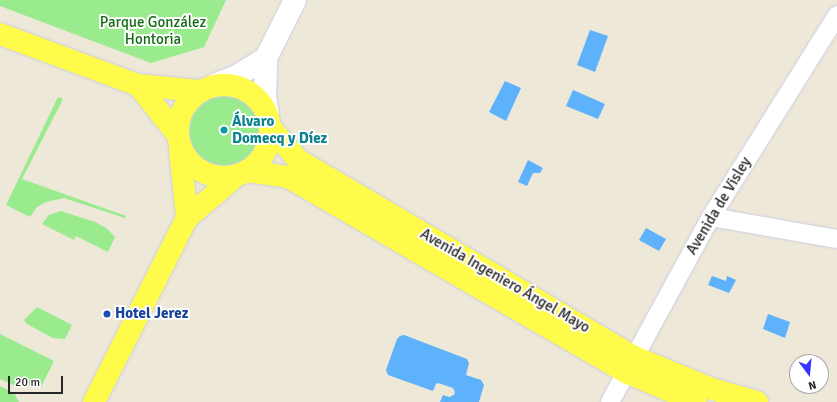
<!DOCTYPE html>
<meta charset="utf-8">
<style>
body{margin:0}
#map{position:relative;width:837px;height:402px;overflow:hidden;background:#ede8d8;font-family:Signika,sans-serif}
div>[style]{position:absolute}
.green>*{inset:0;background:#9aea8e}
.round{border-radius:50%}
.water>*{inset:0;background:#5eb1fb}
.roads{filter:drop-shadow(0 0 1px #cdcde3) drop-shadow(0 0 1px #cdcde3)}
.street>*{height:18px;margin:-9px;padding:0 9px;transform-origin:9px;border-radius:9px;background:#fff}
.secondary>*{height:22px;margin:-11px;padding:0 11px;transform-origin:11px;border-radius:11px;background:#fff}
.primary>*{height:22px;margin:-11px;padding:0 11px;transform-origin:11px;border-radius:11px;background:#fffb4a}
.primary>.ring{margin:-11px;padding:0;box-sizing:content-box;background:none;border:22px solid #fffb4a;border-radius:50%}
.dots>*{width:11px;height:11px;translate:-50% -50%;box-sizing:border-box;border:2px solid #fff;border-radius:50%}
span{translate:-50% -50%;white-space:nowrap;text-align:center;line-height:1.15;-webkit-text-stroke:4px #fff;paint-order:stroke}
.park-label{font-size:15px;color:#126c12}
.culture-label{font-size:15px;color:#0d838f;font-weight:700}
.left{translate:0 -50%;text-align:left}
.street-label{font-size:15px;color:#282828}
.transit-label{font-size:15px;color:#164399;font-weight:700}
.north{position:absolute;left:789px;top:354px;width:40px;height:40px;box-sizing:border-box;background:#fff;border:1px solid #a9a9a9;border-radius:50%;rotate:164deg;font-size:11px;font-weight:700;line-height:16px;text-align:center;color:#282828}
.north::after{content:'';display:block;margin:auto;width:14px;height:18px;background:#3732ff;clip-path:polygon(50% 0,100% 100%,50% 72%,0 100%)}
.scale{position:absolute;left:8px;top:376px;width:55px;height:18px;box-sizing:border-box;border:2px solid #282828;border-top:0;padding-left:5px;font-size:12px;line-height:14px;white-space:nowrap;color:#282828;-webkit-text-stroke:3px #fff;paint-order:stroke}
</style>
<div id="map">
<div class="green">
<i style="clip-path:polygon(0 0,226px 0,204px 47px,151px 63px,0 6px)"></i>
<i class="round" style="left:188px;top:94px;width:72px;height:72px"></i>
<i style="clip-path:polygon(58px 97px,63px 99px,22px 179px,126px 216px,125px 218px,64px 198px,46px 202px,37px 207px,30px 217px,6px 205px)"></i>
<i style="clip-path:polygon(61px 211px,95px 222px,106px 228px,115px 237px,108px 252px,76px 236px,74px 240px,42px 224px,49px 215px)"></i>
<i style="clip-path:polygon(37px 307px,72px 325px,65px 339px,53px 338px,27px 324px,24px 320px)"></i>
<i style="clip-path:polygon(0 334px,54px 361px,41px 387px,34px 385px,18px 387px,0 379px)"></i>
<i style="clip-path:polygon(0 386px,14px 393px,19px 402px,0 402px)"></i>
</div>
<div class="water">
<i style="clip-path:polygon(590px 30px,608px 36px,595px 72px,577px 65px)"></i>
<i style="clip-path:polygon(505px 81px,521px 88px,506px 121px,489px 112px)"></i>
<i style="clip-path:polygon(573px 90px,605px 104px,598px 119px,566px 106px)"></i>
<i style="clip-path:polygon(528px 160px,543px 168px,540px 173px,533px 173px,527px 186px,518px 182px)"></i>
<i style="clip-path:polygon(646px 228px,666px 239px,659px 251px,639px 240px)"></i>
<i style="clip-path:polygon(712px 276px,726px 281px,727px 276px,736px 280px,729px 293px,708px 285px)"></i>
<i style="clip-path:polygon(768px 314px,790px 322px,785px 338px,763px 329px)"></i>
<i style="clip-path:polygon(404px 335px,467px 359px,469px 363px,466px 375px,481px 380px,484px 385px,479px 402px,440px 402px,443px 395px,449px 397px,454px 395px,455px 392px,453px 388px,438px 383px,436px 384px,433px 391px,388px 375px,386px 370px,397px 339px,400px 336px)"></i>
</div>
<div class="roads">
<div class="street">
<i style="left:711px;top:217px;width:128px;rotate:9.9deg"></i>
<i style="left:610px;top:402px;width:211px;rotate:-61.4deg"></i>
<i style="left:711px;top:217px;width:238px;rotate:-58deg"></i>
</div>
<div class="secondary">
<i style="left:214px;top:85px;width:25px;rotate:-21deg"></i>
<i style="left:237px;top:76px;width:34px;rotate:-32deg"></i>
<i style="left:268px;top:115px;width:19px;rotate:-99deg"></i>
<i style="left:265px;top:96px;width:38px;rotate:-88deg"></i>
<i style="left:266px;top:58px;width:65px;rotate:-63.4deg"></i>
</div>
<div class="primary">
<i style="left:0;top:34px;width:147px;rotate:20.3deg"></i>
<i style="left:138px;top:85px;width:61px;rotate:5.6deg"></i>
<i class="ring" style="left:178px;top:85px;width:70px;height:70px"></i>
<i style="left:138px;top:85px;width:63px;rotate:51.5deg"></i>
<i style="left:271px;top:128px;width:42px;rotate:49.8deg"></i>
<i style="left:298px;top:160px;width:389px;rotate:30.4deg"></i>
<i style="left:634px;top:357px;width:84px;rotate:22.3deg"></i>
<i style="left:712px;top:389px;width:47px;rotate:16.1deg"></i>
<i style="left:180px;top:150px;width:68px;rotate:84.1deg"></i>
<i style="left:247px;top:171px;width:41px;rotate:8.3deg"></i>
<i style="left:288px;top:177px;width:390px;rotate:30deg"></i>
<i style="left:626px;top:372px;width:76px;rotate:23.2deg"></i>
<i style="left:94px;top:402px;width:206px;rotate:-63.2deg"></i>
<i style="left:187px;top:218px;width:65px;rotate:-40.6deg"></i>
</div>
</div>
<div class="dots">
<i style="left:224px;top:130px;background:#0f9aa8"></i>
<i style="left:107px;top:314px;background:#1a4fb4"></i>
</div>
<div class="park-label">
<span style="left:153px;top:31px">Parque González<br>Hontoria</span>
</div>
<div class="culture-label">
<span class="left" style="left:232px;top:130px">Álvaro<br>Domecq y Díez</span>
</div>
<div class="street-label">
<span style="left:719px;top:206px;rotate:-59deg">Avenida de Visley</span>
<span style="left:505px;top:281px;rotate:30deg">Avenida Ingeniero Ángel Mayo</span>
</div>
<div class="transit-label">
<span class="left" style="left:115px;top:314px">Hotel Jerez</span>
</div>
<div class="north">N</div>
<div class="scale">20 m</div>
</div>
